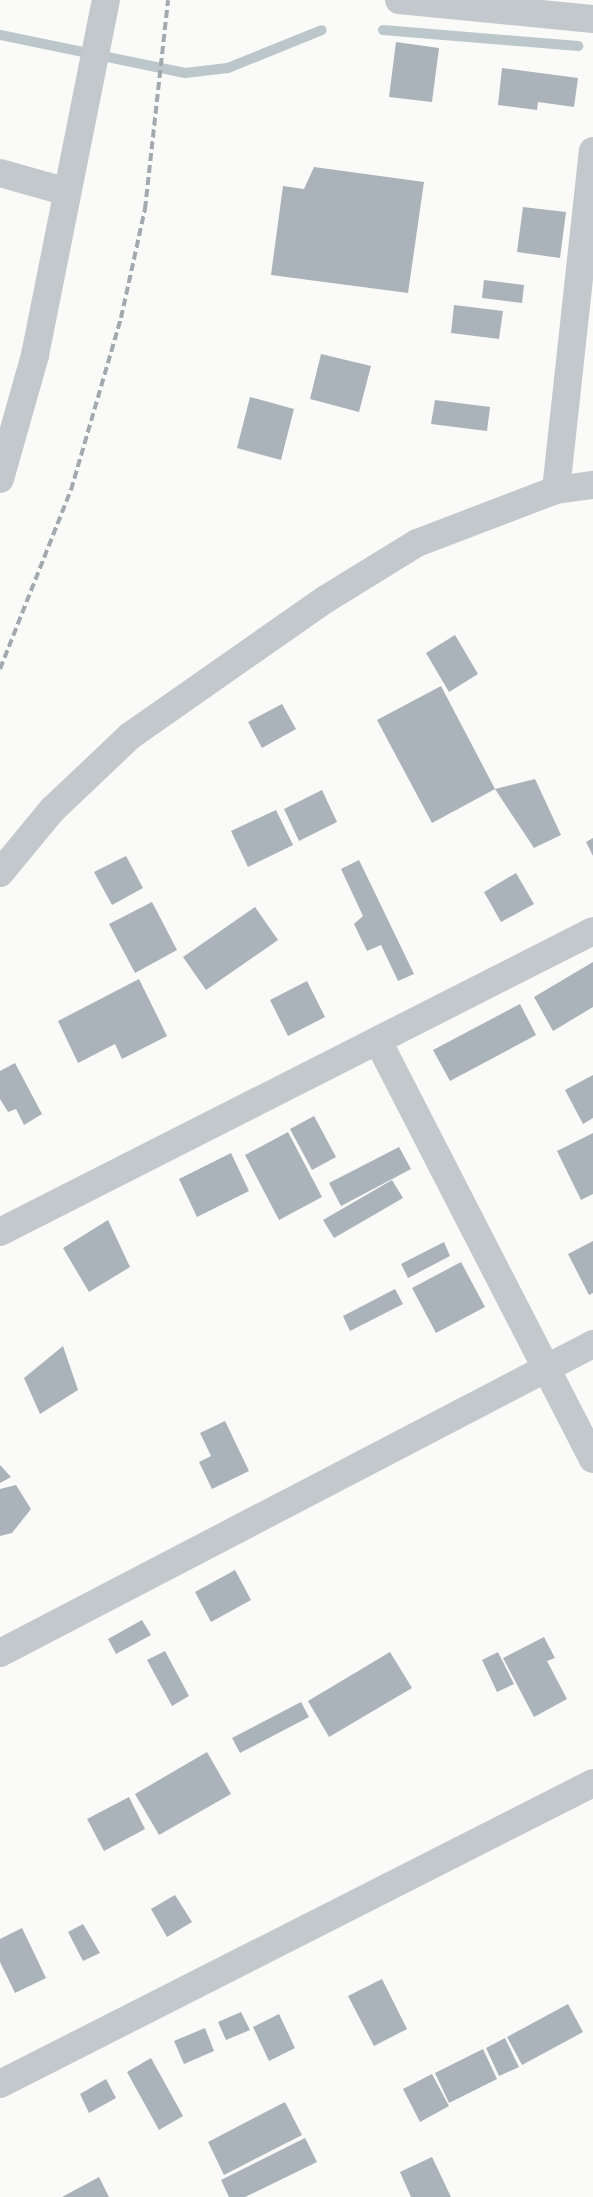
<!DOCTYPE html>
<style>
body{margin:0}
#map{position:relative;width:593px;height:2197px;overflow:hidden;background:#fafaf8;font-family:Signika,sans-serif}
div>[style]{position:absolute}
.stream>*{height:10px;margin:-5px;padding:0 5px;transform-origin:5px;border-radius:5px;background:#bbc7cb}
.building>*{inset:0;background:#aab3b9}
.minor>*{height:28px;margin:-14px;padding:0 14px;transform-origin:14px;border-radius:14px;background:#c3c8cc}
.rail>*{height:4px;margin-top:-2px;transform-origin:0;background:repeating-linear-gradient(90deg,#a2aab0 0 8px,transparent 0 12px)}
span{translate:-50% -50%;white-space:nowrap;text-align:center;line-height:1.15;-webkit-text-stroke:5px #fff;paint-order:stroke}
</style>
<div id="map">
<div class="stream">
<i style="left:383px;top:30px;width:196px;rotate:4.7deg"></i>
<i style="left:0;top:35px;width:189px;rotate:11.6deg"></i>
<i style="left:185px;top:73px;width:43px;rotate:-6.6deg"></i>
<i style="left:228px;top:68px;width:101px;rotate:-22deg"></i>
</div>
<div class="building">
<i style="clip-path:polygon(396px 42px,439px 48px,432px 102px,389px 97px)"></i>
<i style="clip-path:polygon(502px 68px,578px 78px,574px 107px,538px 102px,537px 110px,498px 105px)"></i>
<i style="clip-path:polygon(314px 167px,424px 182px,408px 293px,271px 275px,283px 186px,304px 189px)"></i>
<i style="clip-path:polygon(523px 207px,566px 212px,560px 258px,517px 252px)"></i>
<i style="clip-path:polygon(484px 280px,524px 285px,522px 303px,482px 298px)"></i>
<i style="clip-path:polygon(454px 305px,503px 311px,499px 339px,451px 333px)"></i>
<i style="clip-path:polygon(321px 354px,371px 366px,359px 412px,310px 399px)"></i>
<i style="clip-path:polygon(250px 397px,294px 409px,281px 460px,237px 448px)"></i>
<i style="clip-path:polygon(435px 400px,490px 407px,487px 431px,431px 424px)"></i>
<i style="clip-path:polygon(455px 635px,478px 674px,449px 692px,426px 653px)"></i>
<i style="clip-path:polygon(441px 686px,495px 789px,432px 823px,377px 720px)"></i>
<i style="clip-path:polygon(282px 704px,296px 729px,262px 748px,248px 722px)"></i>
<i style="clip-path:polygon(535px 779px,561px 835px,534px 848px,495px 789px)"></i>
<i style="clip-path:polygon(322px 790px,337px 822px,299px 841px,284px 809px)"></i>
<i style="clip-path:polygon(276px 810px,293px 845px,248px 867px,231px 831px)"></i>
<i style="clip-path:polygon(593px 838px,593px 856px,586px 842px)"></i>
<i style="clip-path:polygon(126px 856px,143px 888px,112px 905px,94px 872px)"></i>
<i style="clip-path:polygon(359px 860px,414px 974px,398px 981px,381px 945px,367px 951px,354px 924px,363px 916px,341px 869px)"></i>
<i style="clip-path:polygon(516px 873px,534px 904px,501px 922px,484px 892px)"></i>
<i style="clip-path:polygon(152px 902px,177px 950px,135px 973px,109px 924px)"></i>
<i style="clip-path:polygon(255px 907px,278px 940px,206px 990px,183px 957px)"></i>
<i style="clip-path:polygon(593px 962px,593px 1007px,553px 1031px,534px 997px)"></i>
<i style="clip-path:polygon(139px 979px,167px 1036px,122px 1059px,115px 1044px,78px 1063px,58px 1021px)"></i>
<i style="clip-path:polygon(307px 981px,325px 1017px,288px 1036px,270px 1000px)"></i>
<i style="clip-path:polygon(520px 1004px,536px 1035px,450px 1081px,433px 1050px)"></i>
<i style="clip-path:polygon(15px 1063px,42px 1114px,24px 1125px,16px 1109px,8px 1112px,0 1099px,0 1071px)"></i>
<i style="clip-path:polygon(593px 1075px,593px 1118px,583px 1124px,565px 1090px)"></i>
<i style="clip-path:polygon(314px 1116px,336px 1157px,312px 1170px,290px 1129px)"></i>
<i style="clip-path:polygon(288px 1132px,322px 1197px,279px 1220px,245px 1155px)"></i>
<i style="clip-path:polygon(593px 1133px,593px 1194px,581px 1200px,557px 1151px)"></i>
<i style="clip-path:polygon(399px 1147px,411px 1169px,341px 1206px,329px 1183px)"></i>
<i style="clip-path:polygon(231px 1153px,249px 1191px,197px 1217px,179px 1179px)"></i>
<i style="clip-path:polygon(392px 1180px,403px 1198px,334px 1238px,323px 1220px)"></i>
<i style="clip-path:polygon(108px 1220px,130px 1267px,89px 1292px,63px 1248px)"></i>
<i style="clip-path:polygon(593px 1241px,593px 1293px,589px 1295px,568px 1254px)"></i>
<i style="clip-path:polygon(444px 1242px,450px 1256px,408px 1278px,401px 1264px)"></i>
<i style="clip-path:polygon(461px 1262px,485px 1307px,436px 1333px,412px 1288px)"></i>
<i style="clip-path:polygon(395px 1289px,403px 1304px,350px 1331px,343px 1316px)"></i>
<i style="clip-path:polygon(63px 1346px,78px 1390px,40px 1414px,24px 1378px)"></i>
<i style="clip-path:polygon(225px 1421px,249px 1471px,212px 1489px,199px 1462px,211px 1456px,200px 1433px)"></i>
<i style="clip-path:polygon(0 1465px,11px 1477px,0 1483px)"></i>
<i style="clip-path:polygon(16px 1485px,31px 1509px,12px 1533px,0 1536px,0 1489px)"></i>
<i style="clip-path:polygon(235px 1570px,251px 1600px,211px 1622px,195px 1592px)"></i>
<i style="clip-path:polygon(142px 1620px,151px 1635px,116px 1654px,108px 1639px)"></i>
<i style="clip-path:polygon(544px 1637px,555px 1658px,547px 1661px,567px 1699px,534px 1717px,503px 1658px)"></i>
<i style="clip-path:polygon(165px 1651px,189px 1696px,172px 1706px,147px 1660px)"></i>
<i style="clip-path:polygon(390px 1652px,412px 1688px,329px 1737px,308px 1701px)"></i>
<i style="clip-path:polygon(498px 1652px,514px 1684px,497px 1692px,482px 1660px)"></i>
<i style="clip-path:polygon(301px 1702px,309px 1717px,240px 1753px,232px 1738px)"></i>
<i style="clip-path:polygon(207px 1752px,231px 1794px,159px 1835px,135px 1794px)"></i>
<i style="clip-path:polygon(129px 1797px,145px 1829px,104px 1851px,87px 1819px)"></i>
<i style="clip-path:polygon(175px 1895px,192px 1922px,167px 1937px,151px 1909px)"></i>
<i style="clip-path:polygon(83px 1924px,100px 1953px,83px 1961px,68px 1932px)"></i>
<i style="clip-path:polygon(22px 1928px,46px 1978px,15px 1993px,0 1962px,0 1939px)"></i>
<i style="clip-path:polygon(382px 1979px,407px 2029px,374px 2046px,348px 1996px)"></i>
<i style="clip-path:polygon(568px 2004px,583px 2032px,522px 2065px,507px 2037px)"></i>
<i style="clip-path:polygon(241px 2012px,250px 2030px,226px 2040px,218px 2022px)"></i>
<i style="clip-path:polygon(279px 2014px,295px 2048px,269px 2061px,253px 2027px)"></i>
<i style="clip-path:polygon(205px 2028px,214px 2051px,184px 2064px,174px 2041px)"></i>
<i style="clip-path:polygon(505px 2038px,519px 2067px,499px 2076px,486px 2048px)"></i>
<i style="clip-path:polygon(483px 2049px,497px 2079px,449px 2103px,435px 2073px)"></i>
<i style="clip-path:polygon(151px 2058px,183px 2116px,159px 2130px,127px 2072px)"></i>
<i style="clip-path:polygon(432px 2074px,449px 2106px,420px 2122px,403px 2089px)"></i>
<i style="clip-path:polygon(106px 2079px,116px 2098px,89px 2113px,80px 2094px)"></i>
<i style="clip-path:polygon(285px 2102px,302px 2135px,224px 2175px,208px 2142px)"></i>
<i style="clip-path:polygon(305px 2138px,317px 2162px,245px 2197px,229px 2197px,221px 2180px)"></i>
<i style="clip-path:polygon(432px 2157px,451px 2197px,411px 2197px,400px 2172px)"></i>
<i style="clip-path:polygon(99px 2177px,109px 2197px,62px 2197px)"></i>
</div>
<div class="minor">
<i style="left:399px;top:0;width:195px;rotate:5.6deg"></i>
<i style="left:0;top:173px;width:70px;rotate:15.8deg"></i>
<i style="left:0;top:479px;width:129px;rotate:-74.2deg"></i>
<i style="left:35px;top:355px;width:362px;rotate:-78.7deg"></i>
<i style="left:556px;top:490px;width:341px;rotate:-83.8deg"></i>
<i style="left:0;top:873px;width:82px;rotate:-50.5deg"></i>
<i style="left:52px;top:810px;width:108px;rotate:-43.5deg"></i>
<i style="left:130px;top:736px;width:239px;rotate:-35deg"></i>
<i style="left:326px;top:599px;width:107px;rotate:-31.6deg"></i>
<i style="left:417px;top:543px;width:149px;rotate:-20.9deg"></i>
<i style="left:556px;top:490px;width:37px;rotate:-8deg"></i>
<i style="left:378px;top:1041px;width:470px;rotate:62.8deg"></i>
<i style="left:0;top:1232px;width:665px;rotate:-26.91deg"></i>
<i style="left:0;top:1653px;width:669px;rotate:-27.52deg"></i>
<i style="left:0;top:2084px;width:665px;rotate:-26.91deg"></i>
</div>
<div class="rail">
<i style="left:0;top:669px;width:193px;rotate:-68.4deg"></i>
<i style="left:71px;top:490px;width:179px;rotate:-73.8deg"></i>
<i style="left:121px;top:318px;width:112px;rotate:-77.6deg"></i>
<i style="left:145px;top:209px;width:210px;rotate:-83.7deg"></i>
</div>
</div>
